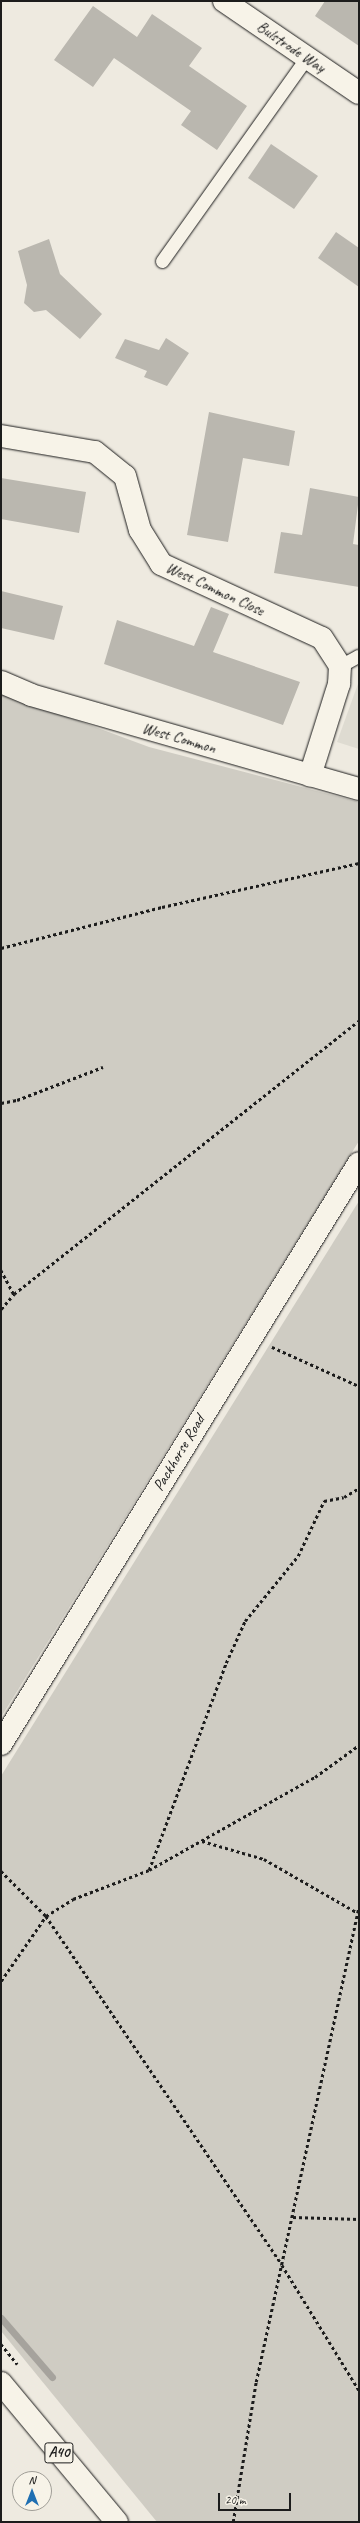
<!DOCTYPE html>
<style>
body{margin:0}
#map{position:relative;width:360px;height:2523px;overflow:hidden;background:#eeeae0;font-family:Caveat,sans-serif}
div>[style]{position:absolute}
.built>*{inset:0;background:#dedbd1}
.green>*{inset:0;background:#cfccc3}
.stream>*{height:7px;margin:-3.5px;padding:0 3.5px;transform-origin:3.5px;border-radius:3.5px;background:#a6a39d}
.building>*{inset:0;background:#bab7af}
.path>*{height:2.5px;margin-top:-1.25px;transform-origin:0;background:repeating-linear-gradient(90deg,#1c1c1c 0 3px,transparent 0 6px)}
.roads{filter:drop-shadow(0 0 1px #1c1c1c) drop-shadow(0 0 1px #1c1c1c)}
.lane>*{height:13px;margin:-6.5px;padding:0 6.5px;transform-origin:6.5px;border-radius:6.5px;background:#f7f3e8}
.street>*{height:22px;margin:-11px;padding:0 11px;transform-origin:11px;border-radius:11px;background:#f7f3e8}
.secondary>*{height:22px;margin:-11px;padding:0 11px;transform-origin:11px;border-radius:11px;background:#f7f3e8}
.primary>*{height:22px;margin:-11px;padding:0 11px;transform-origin:11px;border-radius:11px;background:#f7f3e8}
span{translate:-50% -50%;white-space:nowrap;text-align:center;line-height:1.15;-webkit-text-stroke:3.5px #f7f3e8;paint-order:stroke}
.shield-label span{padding:1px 3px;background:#f7f3e8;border:1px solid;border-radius:3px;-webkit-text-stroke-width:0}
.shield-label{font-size:15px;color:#1c1c1c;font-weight:700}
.street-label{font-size:16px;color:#1c1c1c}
.frame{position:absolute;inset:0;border:2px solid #1c1c1c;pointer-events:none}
.north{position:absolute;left:12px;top:2471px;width:40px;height:40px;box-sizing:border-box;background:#f7f3e8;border:1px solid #9f9d96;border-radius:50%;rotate:0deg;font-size:11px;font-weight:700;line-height:16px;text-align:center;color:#1c1c1c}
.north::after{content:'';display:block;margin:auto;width:14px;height:18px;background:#1f6fb2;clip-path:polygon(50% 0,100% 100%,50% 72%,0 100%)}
.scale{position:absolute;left:218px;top:2493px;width:73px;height:18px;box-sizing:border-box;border:2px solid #1c1c1c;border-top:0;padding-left:5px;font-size:12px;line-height:14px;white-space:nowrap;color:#1c1c1c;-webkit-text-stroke:3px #f7f3e8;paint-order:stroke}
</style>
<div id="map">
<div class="built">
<i style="clip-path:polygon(359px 681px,359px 749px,337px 742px)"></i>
</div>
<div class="green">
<i style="clip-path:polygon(1px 692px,149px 747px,359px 802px,359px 1141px,1px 1717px)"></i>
<i style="clip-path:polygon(359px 1201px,359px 2522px,157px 2522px,1px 2331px,1px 1776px)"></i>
</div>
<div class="stream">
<i style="left:1px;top:2318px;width:78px;rotate:49.2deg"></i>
</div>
<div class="building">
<i style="clip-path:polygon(325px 1px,359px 1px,359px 46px,315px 16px)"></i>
<i style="clip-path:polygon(93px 6px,137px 37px,152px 14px,202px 48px,189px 66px,247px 106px,217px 150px,181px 125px,191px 111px,114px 58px,93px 87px,54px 60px)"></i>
<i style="clip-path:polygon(271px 144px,318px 176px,294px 209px,248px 178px)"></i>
<i style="clip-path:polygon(336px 232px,359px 248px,359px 287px,318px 258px)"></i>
<i style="clip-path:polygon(49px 239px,60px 274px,102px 314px,80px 339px,46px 310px,34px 312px,24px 303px,27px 285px,18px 251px)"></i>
<i style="clip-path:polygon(166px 338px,189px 353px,167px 386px,144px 377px,147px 371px,115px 358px,125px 339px,159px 350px)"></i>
<i style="clip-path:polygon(209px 412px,295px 431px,289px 466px,243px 458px,228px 542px,187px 535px)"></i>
<i style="clip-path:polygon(1px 478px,86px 492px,79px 533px,1px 519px)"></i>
<i style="clip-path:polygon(310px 488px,359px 497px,353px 544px,359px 545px,359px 587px,274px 573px,281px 532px,302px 535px)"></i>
<i style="clip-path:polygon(1px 591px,63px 606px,54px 640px,1px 628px)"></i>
<i style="clip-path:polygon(211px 607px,229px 614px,213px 652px,300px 682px,283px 725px,104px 664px,117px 620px,194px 646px)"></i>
</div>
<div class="path">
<i style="left:1px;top:948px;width:166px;rotate:-14.3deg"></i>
<i style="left:162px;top:907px;width:202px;rotate:-12.6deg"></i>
<i style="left:1px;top:1103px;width:16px;rotate:-11deg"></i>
<i style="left:17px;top:1100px;width:92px;rotate:-21deg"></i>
<i style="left:1px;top:1270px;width:27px;rotate:62deg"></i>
<i style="left:1px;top:1309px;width:20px;rotate:-49deg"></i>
<i style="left:14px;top:1294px;width:440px;rotate:-38.4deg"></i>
<i style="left:272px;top:1347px;width:95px;rotate:24.1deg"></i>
<i style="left:202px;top:1841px;width:65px;rotate:16.2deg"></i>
<i style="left:264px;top:1859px;width:108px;rotate:29.9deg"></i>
<i style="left:149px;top:1870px;width:221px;rotate:-69.6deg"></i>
<i style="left:226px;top:1663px;width:46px;rotate:-65.7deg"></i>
<i style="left:245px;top:1621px;width:84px;rotate:-50.8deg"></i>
<i style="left:298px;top:1556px;width:61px;rotate:-64.7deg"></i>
<i style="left:324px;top:1501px;width:20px;rotate:-11deg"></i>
<i style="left:344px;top:1497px;width:17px;rotate:-31deg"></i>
<i style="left:1px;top:1871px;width:64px;rotate:45deg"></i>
<i style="left:46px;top:1916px;width:421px;rotate:55.9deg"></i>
<i style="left:282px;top:2265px;width:147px;rotate:58.4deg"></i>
<i style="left:1px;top:1981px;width:79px;rotate:-55.3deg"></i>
<i style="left:46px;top:1916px;width:32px;rotate:-32deg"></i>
<i style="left:73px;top:1899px;width:81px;rotate:-20.9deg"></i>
<i style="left:149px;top:1870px;width:190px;rotate:-29.3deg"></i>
<i style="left:315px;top:1777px;width:54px;rotate:-36deg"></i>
<i style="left:293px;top:2217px;width:66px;rotate:1.7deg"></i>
<i style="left:1px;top:2344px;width:26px;rotate:51deg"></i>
<i style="left:233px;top:2522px;width:142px;rotate:-80.7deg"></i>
<i style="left:256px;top:2382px;width:486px;rotate:-77.8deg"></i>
</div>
<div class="roads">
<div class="lane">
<i style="left:162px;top:261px;width:250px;rotate:-54.6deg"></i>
<i style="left:340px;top:666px;width:21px;rotate:-29deg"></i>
</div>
<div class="street">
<i style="left:224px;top:1px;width:163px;rotate:34.3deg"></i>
<i style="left:1px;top:436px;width:95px;rotate:9.7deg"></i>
<i style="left:95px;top:452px;width:38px;rotate:39deg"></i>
<i style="left:125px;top:476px;width:56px;rotate:74.5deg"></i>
<i style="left:140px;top:530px;width:40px;rotate:58deg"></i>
<i style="left:161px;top:564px;width:177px;rotate:24.7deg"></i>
<i style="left:322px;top:638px;width:33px;rotate:57deg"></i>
<i style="left:340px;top:666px;width:18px;rotate:93deg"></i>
<i style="left:339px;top:684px;width:96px;rotate:107.5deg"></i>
<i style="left:1px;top:682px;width:33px;rotate:23deg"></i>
<i style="left:31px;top:695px;width:341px;rotate:16deg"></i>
</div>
<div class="secondary">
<i style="left:1px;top:1744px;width:682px;rotate:-58.36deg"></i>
</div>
<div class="primary">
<i style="left:1px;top:2383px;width:181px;rotate:50.2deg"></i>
</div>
</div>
<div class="shield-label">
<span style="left:59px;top:2453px">A40</span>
</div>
<div class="street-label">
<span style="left:291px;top:47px;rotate:34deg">Bulstrode Way</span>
<span style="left:215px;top:589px;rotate:25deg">West Common Close</span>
<span style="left:179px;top:738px;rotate:16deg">West Common</span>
<span style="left:179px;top:1453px;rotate:-59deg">Packhorse Road</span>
</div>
<div class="frame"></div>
<div class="north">N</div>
<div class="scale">20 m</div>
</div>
